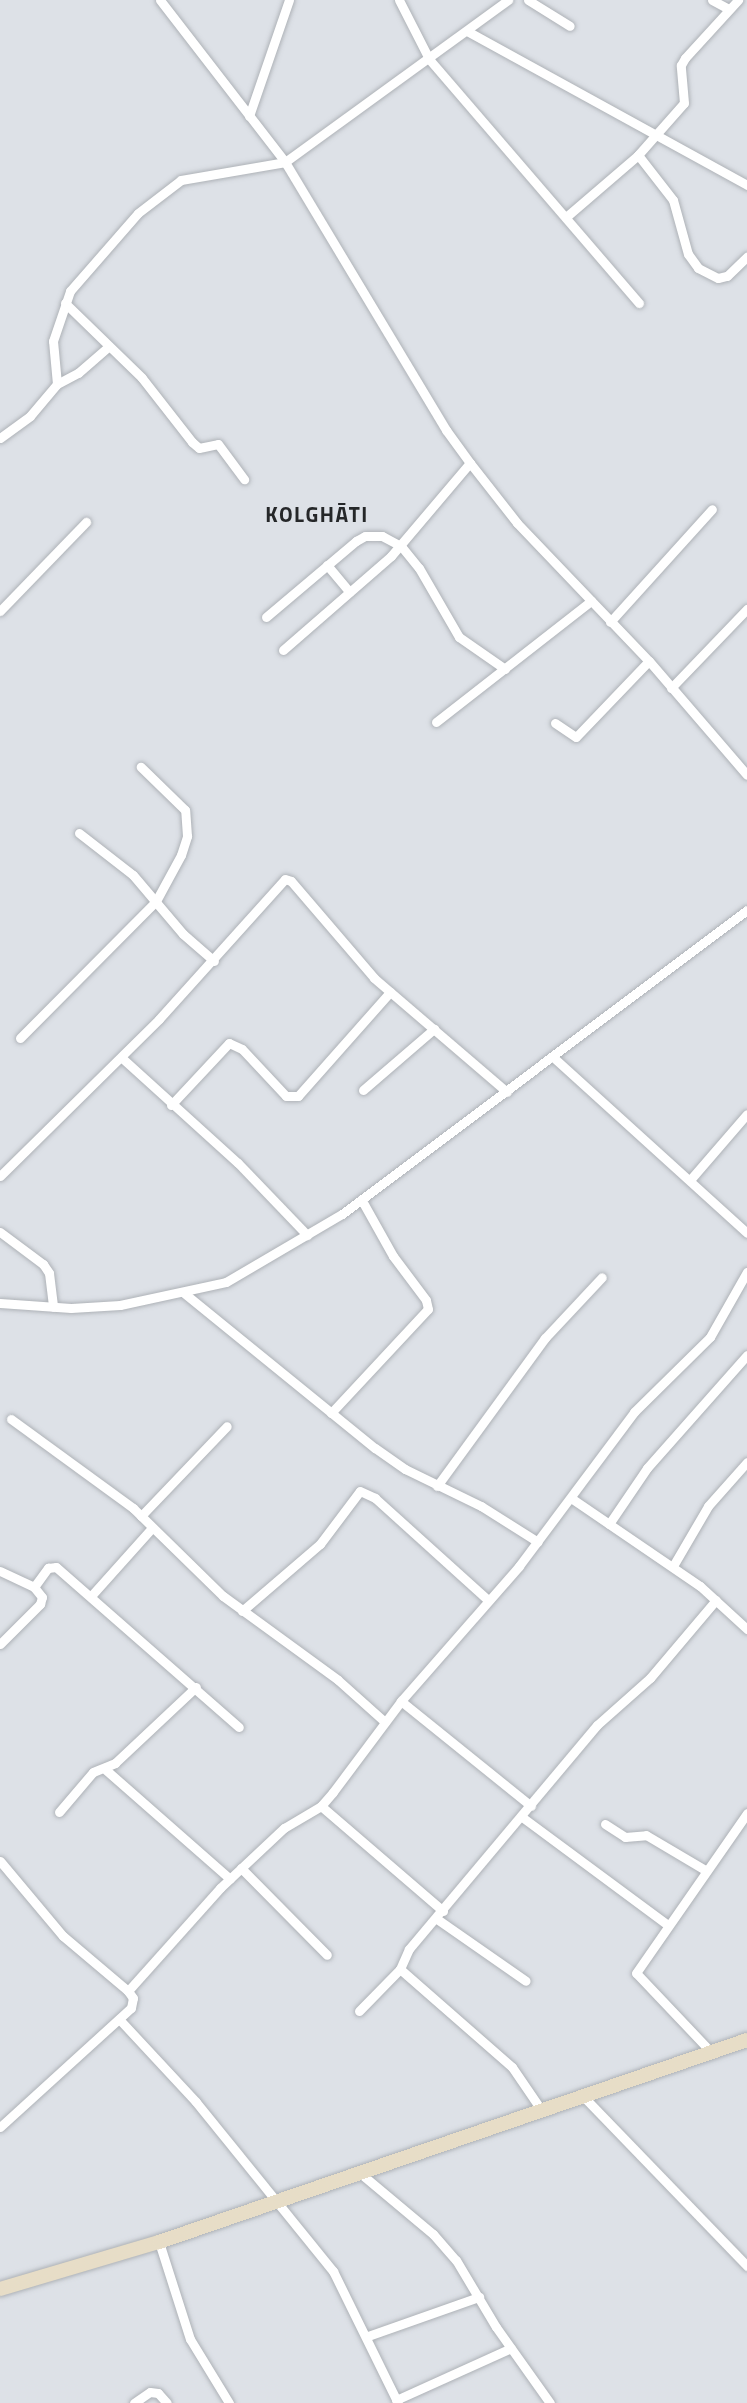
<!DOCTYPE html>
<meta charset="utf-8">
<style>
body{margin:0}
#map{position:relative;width:747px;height:2403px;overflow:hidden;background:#dde1e7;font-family:"Titillium Web",sans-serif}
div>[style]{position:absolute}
.roads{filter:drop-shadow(0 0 2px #aeb2b7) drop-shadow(0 0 2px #aeb2b7)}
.minor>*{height:9px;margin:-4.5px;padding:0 4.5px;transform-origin:4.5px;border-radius:4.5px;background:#fff}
.secondary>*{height:14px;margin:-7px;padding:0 7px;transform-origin:7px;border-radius:7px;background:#e7ddc7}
span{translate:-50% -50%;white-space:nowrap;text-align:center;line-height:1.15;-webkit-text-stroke:6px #dde1e7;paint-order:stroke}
.district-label{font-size:21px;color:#252729;font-weight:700;letter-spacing:1.5px}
</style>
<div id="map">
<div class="roads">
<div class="minor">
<i style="left:160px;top:0;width:205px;rotate:52.3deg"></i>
<i style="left:285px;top:162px;width:313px;rotate:59deg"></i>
<i style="left:446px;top:430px;width:41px;rotate:54deg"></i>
<i style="left:470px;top:463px;width:76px;rotate:51.9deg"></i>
<i style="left:517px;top:523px;width:191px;rotate:46.3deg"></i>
<i style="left:649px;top:661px;width:150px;rotate:49.3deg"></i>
<i style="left:399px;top:0;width:66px;rotate:63deg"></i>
<i style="left:429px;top:59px;width:322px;rotate:49.3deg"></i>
<i style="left:528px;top:0;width:49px;rotate:31.8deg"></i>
<i style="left:712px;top:0;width:19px;rotate:28deg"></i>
<i style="left:467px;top:31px;width:320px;rotate:28.8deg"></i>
<i style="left:249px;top:116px;width:123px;rotate:-71deg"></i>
<i style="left:638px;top:155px;width:57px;rotate:52.1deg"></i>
<i style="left:673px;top:200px;width:56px;rotate:74.5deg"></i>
<i style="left:688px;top:254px;width:17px;rotate:54deg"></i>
<i style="left:698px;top:268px;width:22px;rotate:27deg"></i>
<i style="left:718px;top:278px;width:9px;rotate:-13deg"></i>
<i style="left:727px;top:276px;width:28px;rotate:-44deg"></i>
<i style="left:566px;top:217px;width:95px;rotate:-40.7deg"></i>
<i style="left:638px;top:155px;width:69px;rotate:-48.5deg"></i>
<i style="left:684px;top:103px;width:38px;rotate:-95deg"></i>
<i style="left:681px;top:65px;width:8px;rotate:-60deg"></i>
<i style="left:685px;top:58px;width:79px;rotate:-47.6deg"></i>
<i style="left:65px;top:303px;width:107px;rotate:44.2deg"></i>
<i style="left:142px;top:378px;width:81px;rotate:52deg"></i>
<i style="left:192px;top:442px;width:9px;rotate:41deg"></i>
<i style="left:199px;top:448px;width:19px;rotate:-12deg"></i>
<i style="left:218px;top:444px;width:44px;rotate:53.4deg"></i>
<i style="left:57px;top:384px;width:24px;rotate:-28deg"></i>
<i style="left:78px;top:373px;width:38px;rotate:-41deg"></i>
<i style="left:0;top:438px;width:37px;rotate:-36deg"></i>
<i style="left:30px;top:416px;width:42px;rotate:-49.8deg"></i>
<i style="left:57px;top:384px;width:43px;rotate:-95.3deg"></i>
<i style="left:53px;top:341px;width:53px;rotate:-71.2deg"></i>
<i style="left:70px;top:291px;width:103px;rotate:-48.9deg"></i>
<i style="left:138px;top:213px;width:54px;rotate:-37.5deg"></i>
<i style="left:181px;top:180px;width:106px;rotate:-9.8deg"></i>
<i style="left:285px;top:162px;width:276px;rotate:-36deg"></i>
<i style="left:327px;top:565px;width:35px;rotate:50deg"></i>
<i style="left:0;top:611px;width:124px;rotate:-46deg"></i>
<i style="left:266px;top:617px;width:118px;rotate:-40.2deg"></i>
<i style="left:356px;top:541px;width:10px;rotate:-29deg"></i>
<i style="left:365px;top:536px;width:17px"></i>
<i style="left:382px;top:536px;width:21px;rotate:28deg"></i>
<i style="left:401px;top:546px;width:28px;rotate:51deg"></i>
<i style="left:419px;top:568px;width:80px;rotate:59.9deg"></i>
<i style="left:459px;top:637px;width:56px;rotate:34.8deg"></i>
<i style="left:610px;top:622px;width:152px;rotate:-47.9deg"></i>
<i style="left:283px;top:650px;width:143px;rotate:-41deg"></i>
<i style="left:391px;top:556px;width:122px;rotate:-49.7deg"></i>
<i style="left:671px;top:688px;width:110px;rotate:-46.1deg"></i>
<i style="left:436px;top:722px;width:197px;rotate:-38deg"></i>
<i style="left:555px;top:723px;width:25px;rotate:34deg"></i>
<i style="left:576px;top:737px;width:105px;rotate:-46.2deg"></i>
<i style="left:79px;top:833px;width:68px;rotate:37.9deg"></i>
<i style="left:133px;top:875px;width:77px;rotate:49.7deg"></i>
<i style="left:183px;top:934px;width:41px;rotate:41.1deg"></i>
<i style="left:20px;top:1038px;width:193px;rotate:-45.2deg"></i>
<i style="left:156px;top:901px;width:52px;rotate:-61.5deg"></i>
<i style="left:181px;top:855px;width:20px;rotate:-72deg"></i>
<i style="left:187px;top:836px;width:26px;rotate:-94deg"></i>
<i style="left:185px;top:810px;width:62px;rotate:-135.7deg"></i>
<i style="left:553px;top:1057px;width:262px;rotate:42.2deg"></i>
<i style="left:122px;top:1058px;width:156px;rotate:42.2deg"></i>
<i style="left:238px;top:1163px;width:100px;rotate:46.2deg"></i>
<i style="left:363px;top:1090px;width:94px;rotate:-40.7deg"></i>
<i style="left:171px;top:1105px;width:85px;rotate:-46.9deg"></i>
<i style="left:229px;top:1043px;width:14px;rotate:25deg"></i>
<i style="left:242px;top:1049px;width:64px;rotate:46.9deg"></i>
<i style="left:286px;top:1096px;width:12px"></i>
<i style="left:298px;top:1096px;width:139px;rotate:-48.5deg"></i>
<i style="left:0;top:1176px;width:223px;rotate:-44.6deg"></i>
<i style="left:159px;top:1019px;width:188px;rotate:-48deg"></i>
<i style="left:285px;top:879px;width:6px;rotate:18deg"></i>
<i style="left:291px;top:881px;width:128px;rotate:49.4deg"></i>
<i style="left:374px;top:978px;width:175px;rotate:40.6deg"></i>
<i style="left:690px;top:1180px;width:87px;rotate:-49.2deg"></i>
<i style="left:0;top:1232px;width:54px;rotate:36.7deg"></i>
<i style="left:43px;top:1264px;width:11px;rotate:56deg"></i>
<i style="left:49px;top:1273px;width:34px;rotate:83deg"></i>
<i style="left:184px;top:1293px;width:246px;rotate:39.1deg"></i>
<i style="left:375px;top:1448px;width:37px;rotate:35deg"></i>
<i style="left:405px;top:1469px;width:85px;rotate:26deg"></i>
<i style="left:481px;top:1506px;width:67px;rotate:32.3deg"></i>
<i style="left:0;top:1303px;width:71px;rotate:4deg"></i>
<i style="left:71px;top:1308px;width:49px;rotate:-3.5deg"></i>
<i style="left:120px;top:1305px;width:108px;rotate:-12.2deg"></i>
<i style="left:226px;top:1282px;width:134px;rotate:-30.4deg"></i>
<i style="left:342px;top:1214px;width:506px;rotate:-36.89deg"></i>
<i style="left:331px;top:1413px;width:142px;rotate:-47deg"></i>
<i style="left:428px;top:1309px;width:9px;rotate:-103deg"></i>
<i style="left:426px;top:1300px;width:55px;rotate:-126.9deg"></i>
<i style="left:393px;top:1256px;width:65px;rotate:-119.3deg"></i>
<i style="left:11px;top:1419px;width:151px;rotate:36.1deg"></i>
<i style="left:133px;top:1508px;width:126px;rotate:44.4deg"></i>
<i style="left:223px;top:1596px;width:142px;rotate:36.1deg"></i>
<i style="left:338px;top:1680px;width:63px;rotate:41.8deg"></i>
<i style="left:437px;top:1486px;width:183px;rotate:-53.9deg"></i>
<i style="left:545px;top:1338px;width:83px;rotate:-46.9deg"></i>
<i style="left:571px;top:1498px;width:156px;rotate:34.3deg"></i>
<i style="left:700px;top:1586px;width:64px;rotate:42.5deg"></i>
<i style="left:141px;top:1516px;width:124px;rotate:-46.3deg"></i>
<i style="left:609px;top:1524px;width:68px;rotate:-55.8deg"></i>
<i style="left:647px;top:1468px;width:151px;rotate:-48.5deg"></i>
<i style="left:673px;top:1566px;width:69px;rotate:-59.7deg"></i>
<i style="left:708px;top:1506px;width:59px;rotate:-48.4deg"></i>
<i style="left:0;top:1571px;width:38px;rotate:25deg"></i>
<i style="left:91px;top:1596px;width:90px;rotate:-48.2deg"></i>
<i style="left:242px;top:1611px;width:103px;rotate:-40.7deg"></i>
<i style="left:320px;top:1544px;width:66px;rotate:-53deg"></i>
<i style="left:360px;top:1491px;width:17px;rotate:25deg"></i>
<i style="left:375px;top:1498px;width:152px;rotate:42.1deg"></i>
<i style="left:0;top:1644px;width:57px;rotate:-45deg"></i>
<i style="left:40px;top:1604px;width:7px;rotate:-74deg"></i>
<i style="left:42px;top:1597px;width:13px;rotate:-129deg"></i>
<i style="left:34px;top:1587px;width:24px;rotate:-54deg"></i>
<i style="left:48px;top:1568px;width:8px;rotate:-7deg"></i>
<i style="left:56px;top:1567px;width:243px;rotate:41.2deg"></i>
<i style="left:401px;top:1701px;width:167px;rotate:38.9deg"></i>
<i style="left:106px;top:1770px;width:165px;rotate:41.3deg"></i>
<i style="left:321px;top:1806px;width:161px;rotate:40.7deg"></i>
<i style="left:59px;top:1812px;width:52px;rotate:-49.6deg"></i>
<i style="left:93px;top:1772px;width:24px;rotate:-22deg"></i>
<i style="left:115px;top:1763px;width:111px;rotate:-43.2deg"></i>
<i style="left:522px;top:1817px;width:182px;rotate:36.5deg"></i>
<i style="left:605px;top:1824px;width:24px;rotate:33deg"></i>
<i style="left:625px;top:1837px;width:21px;rotate:-5deg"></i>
<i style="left:646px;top:1835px;width:69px;rotate:30.7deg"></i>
<i style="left:0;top:1861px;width:98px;rotate:50deg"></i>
<i style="left:63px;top:1936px;width:85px;rotate:40.2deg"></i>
<i style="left:241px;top:1868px;width:122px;rotate:45.3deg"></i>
<i style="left:437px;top:1919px;width:108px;rotate:34.9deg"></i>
<i style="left:400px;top:1969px;width:149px;rotate:41.2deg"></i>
<i style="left:512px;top:2067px;width:53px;rotate:55.7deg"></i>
<i style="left:359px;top:2011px;width:59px;rotate:-45.7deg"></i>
<i style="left:400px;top:1969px;width:22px;rotate:-66deg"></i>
<i style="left:409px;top:1949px;width:292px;rotate:-50deg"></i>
<i style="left:597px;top:1725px;width:71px;rotate:-41.6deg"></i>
<i style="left:650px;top:1678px;width:102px;rotate:-49.8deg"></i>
<i style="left:119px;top:2019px;width:113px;rotate:47.1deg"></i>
<i style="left:196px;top:2102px;width:218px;rotate:51deg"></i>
<i style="left:333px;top:2271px;width:147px;rotate:63.8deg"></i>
<i style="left:712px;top:2053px;width:110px;rotate:-133.5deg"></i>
<i style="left:636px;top:1973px;width:195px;rotate:-55.2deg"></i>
<i style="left:584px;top:2097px;width:235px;rotate:46deg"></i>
<i style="left:0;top:2127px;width:177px;rotate:-42.3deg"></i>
<i style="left:131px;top:2008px;width:10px;rotate:-79deg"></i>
<i style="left:133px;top:1998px;width:9px;rotate:-126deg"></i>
<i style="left:128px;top:1991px;width:138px;rotate:-48.2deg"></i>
<i style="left:220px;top:1888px;width:88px;rotate:-43.2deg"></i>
<i style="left:284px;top:1828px;width:43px;rotate:-30.7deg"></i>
<i style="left:321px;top:1806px;width:18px;rotate:-49deg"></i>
<i style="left:333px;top:1792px;width:114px;rotate:-53.2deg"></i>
<i style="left:401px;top:1701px;width:179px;rotate:-48.8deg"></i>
<i style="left:519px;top:1566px;width:192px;rotate:-53.2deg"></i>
<i style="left:634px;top:1412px;width:107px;rotate:-44.6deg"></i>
<i style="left:710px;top:1337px;width:75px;rotate:-60.4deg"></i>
<i style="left:360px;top:2173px;width:95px;rotate:39.9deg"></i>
<i style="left:433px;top:2234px;width:35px;rotate:49deg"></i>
<i style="left:456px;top:2260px;width:78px;rotate:59.2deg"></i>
<i style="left:496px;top:2327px;width:93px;rotate:54.6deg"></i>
<i style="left:159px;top:2242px;width:102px;rotate:72.3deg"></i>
<i style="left:190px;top:2339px;width:75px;rotate:58.6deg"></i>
<i style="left:368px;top:2336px;width:118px;rotate:-19.4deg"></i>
<i style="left:396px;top:2400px;width:126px;rotate:-24.3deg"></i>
<i style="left:134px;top:2403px;width:19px;rotate:-35deg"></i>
<i style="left:150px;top:2392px;width:8px;rotate:7deg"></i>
<i style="left:158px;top:2393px;width:13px;rotate:48deg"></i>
</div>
<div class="secondary">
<i style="left:0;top:2289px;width:166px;rotate:-16.5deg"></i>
<i style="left:159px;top:2242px;width:622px;rotate:-18.96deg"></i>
</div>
</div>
<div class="district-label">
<span style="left:317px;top:514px">KOLGHĀTI</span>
</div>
</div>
